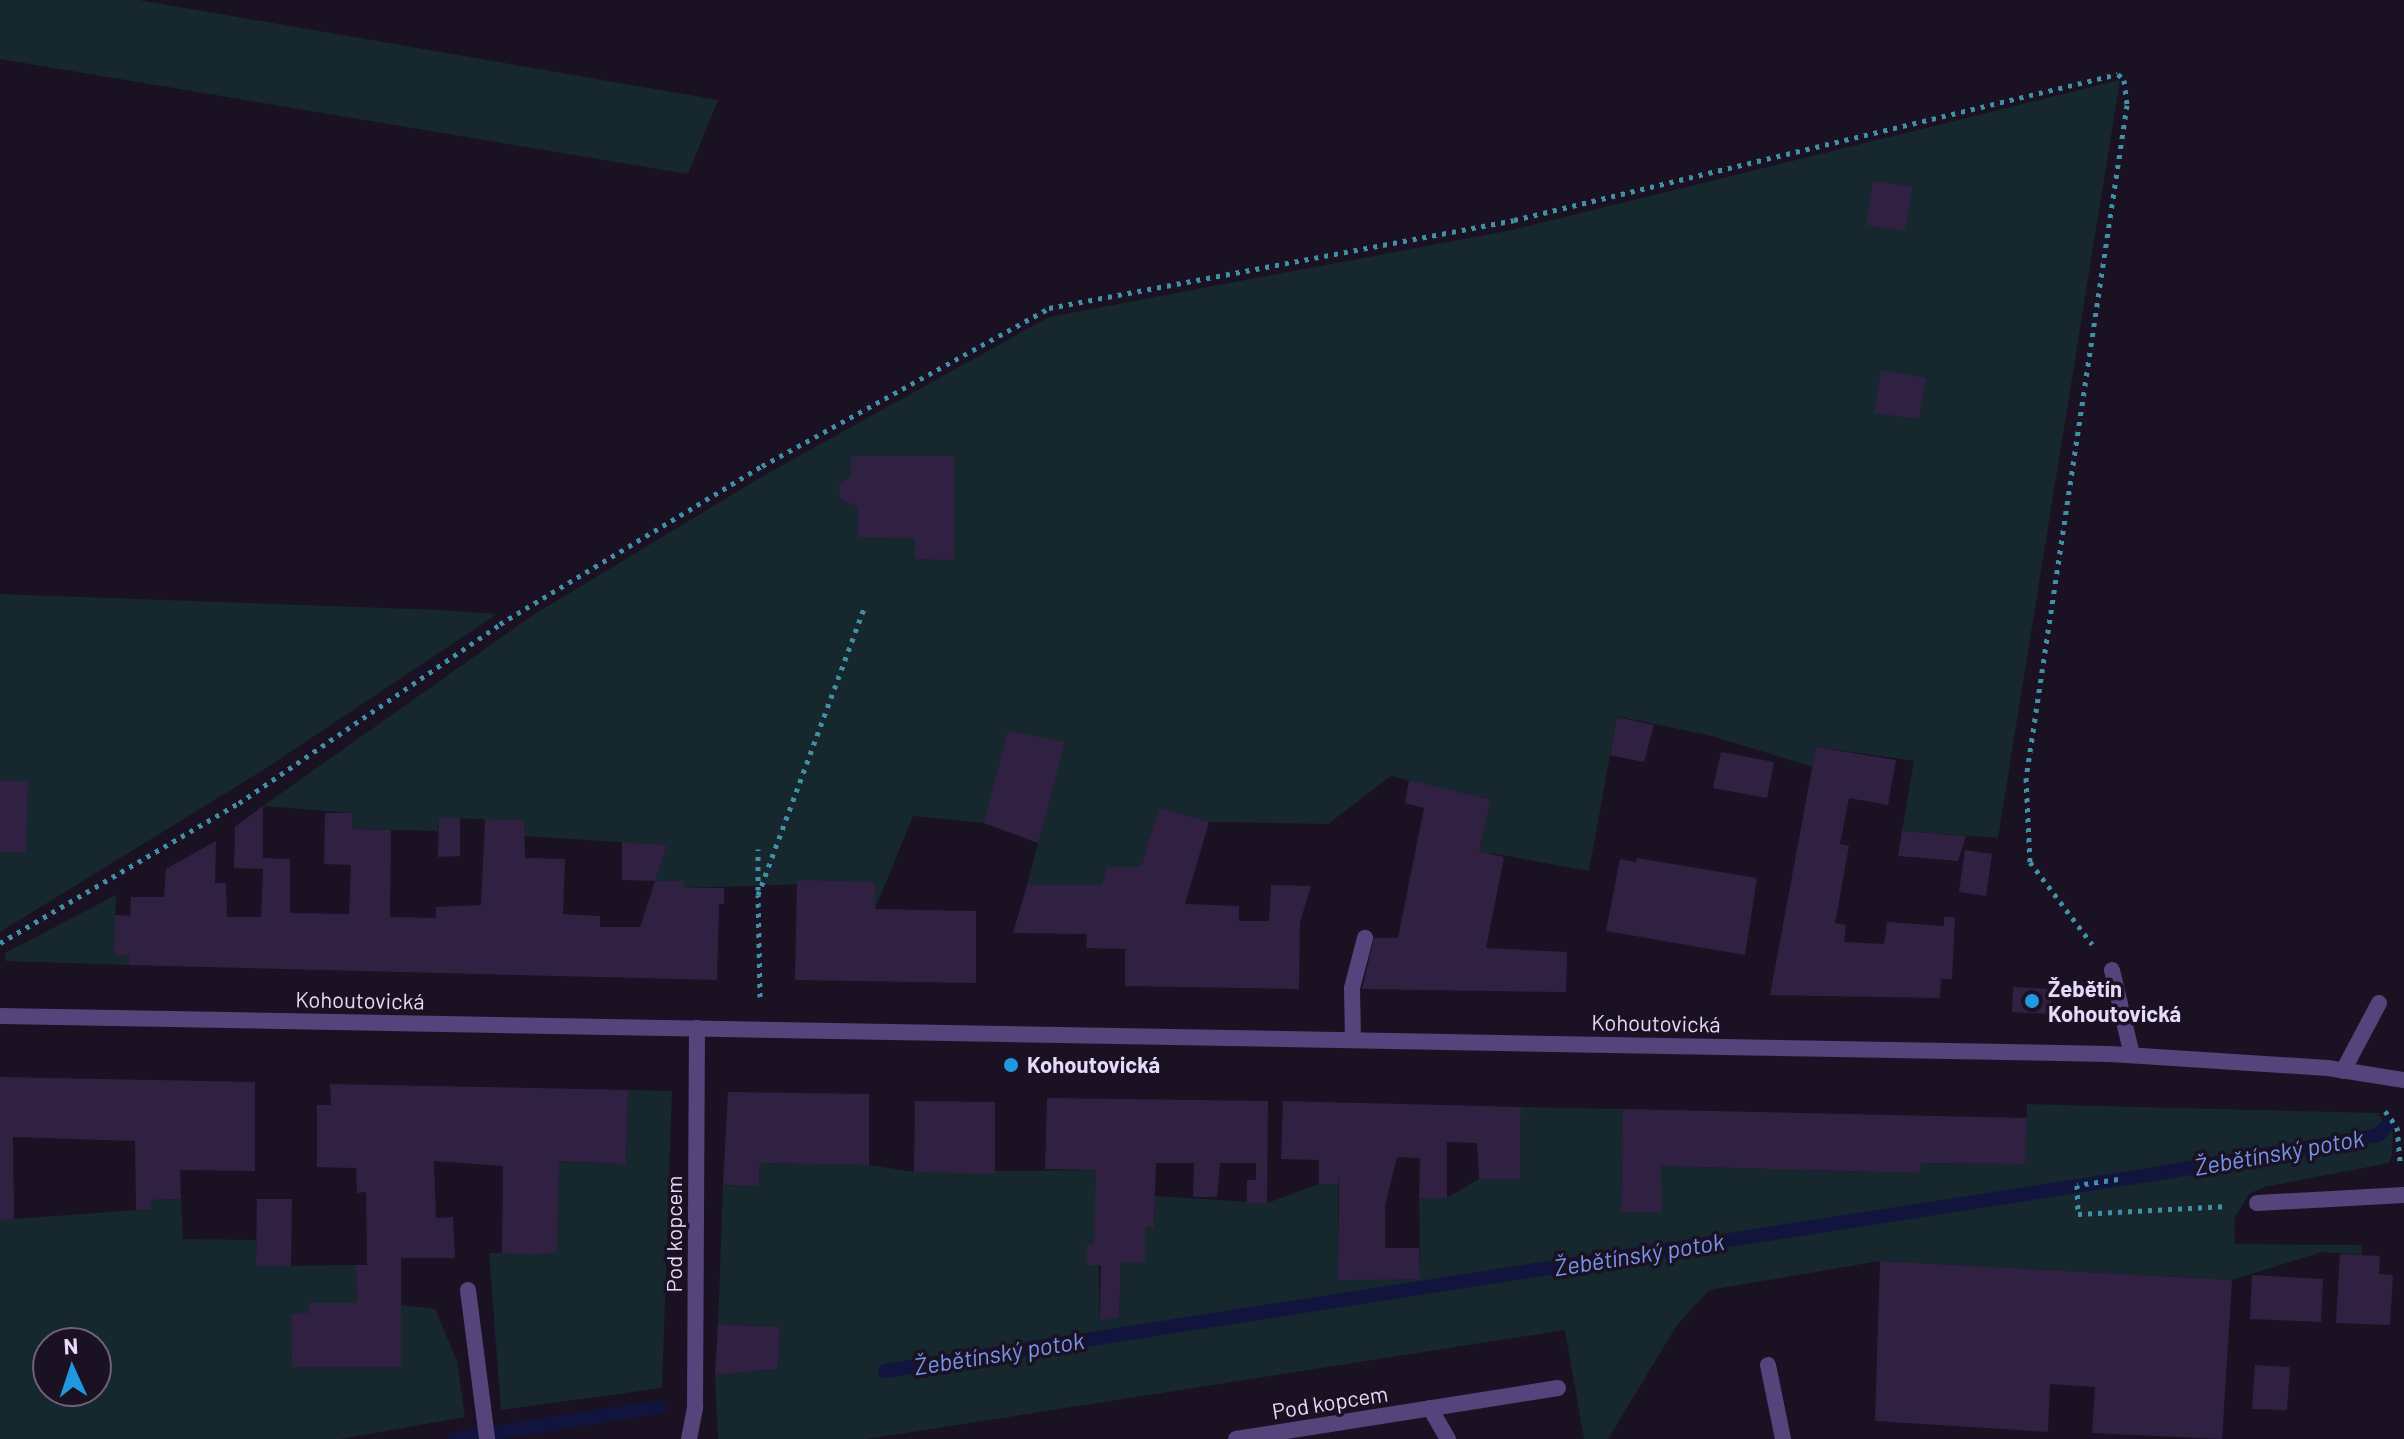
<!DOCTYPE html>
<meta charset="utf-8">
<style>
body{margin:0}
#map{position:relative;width:2404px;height:1439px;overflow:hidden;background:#1a1223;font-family:Barlow,sans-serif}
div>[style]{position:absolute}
.green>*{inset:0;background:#16272d}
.stream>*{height:14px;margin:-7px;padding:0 7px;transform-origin:7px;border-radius:7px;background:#11153d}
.building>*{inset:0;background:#302142}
.path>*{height:5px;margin-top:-2.5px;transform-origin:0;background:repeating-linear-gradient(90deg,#4091a7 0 4px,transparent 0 10px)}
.service>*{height:16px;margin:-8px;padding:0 8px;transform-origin:8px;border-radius:8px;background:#55437c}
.minor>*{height:16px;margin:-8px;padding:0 8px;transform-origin:8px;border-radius:8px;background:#55437c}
.tertiary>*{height:16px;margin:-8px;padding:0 8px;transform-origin:8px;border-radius:8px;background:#55437c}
.dots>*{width:22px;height:22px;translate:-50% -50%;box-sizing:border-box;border:4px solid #1a1223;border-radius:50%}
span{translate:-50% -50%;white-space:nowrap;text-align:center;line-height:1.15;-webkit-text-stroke:7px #1a1223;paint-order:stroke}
.poi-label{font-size:22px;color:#e6dafa;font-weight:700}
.left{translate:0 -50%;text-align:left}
.street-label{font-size:22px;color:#e6dafa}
.water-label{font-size:24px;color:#7695ec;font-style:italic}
.north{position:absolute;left:32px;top:1327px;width:80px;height:80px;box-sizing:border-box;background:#1a1223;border:2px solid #6c6279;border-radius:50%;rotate:357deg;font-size:22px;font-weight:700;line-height:32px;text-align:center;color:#e6dafa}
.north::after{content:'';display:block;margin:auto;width:28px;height:36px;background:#2098e0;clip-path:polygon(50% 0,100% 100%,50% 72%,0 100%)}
</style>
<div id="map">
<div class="green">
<i style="clip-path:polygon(0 0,139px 0,718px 100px,688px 174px,0 59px)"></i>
<i style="clip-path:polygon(2120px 80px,1998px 838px,1902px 831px,1914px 761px,1817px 747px,1813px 767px,1712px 736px,1617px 716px,1589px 871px,1479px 851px,1491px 800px,1391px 776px,1328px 824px,1209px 822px,1159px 809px,1141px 867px,1102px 885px,1027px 885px,1038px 843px,984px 823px,913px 816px,875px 909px,874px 882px,684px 888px,684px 881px,655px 881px,667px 845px,524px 836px,523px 820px,439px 818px,438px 831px,352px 829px,351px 813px,263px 806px,530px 617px,763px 476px,1049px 317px,1512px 230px)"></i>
<i style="clip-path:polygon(0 594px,441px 610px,497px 614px,265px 769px,0 932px)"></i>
<i style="clip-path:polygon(116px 895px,114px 954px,129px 955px,129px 965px,6px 961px,5px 953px)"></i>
<i style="clip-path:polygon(628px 1090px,672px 1091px,662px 1388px,501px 1410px,489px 1253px,557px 1253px,559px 1161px,626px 1164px)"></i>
<i style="clip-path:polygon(2027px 1104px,2377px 1113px,2393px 1133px,2392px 1154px,2389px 1163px,2264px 1187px,2249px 1194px,2234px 1219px,2235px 1244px,2362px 1245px,2362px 1255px,2322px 1252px,2232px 1280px,1880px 1261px,1709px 1290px,1677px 1325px,1608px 1439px,1584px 1439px,1565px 1330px,867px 1439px,718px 1439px,715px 1375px,778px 1369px,780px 1327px,718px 1324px,723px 1185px,759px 1186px,760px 1163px,869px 1165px,914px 1172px,1096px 1170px,1100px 1321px,1119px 1315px,1121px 1262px,1145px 1262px,1145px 1227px,1154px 1227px,1155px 1196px,1267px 1203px,1319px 1184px,1338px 1185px,1338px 1279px,1420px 1278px,1419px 1198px,1447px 1198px,1479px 1179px,1520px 1179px,1521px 1107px,1623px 1109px,1621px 1211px,1661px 1166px,1920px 1173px,1920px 1163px,2025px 1164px)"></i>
<i style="clip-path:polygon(evenodd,181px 1199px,183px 1239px,256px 1240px,257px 1266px,356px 1265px,357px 1303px,309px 1303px,309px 1313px,291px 1315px,293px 1367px,401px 1367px,401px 1305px,435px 1309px,457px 1361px,465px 1417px,341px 1439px,0 1439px,0 1220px,151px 1209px,150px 1200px,181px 1199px,48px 1343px,96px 1343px,96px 1391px,48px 1391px,48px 1343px)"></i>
</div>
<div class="stream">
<i style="left:885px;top:1371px;width:1297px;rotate:-8.82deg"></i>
<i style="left:2167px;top:1172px;width:214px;rotate:-9.9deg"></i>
<i style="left:2378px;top:1135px;width:14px;rotate:-45deg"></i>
<i style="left:455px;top:1439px;width:207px;rotate:-8.9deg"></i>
</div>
<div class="building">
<i style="clip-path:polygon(1873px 181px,1913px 187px,1905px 231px,1866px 225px)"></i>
<i style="clip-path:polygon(1881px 370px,1926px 378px,1919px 419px,1874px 413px)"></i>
<i style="clip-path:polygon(851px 456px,954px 456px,954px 560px,915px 559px,915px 538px,858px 537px,858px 507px,840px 499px,839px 484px,851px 477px)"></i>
<i style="clip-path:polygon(1617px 717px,1654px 725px,1644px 762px,1610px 755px)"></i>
<i style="clip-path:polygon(1008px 731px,1065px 742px,1038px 843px,984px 823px)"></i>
<i style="clip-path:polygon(1816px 747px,1896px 760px,1888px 805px,1849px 798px,1840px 844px,1849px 846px,1835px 923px,1846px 925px,1844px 942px,1884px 944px,1887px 922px,1944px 926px,1944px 917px,1955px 917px,1952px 979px,1941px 979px,1940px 998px,1770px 995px)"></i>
<i style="clip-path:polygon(1721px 752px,1774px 762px,1767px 798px,1713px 788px)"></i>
<i style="clip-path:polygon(1409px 780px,1491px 800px,1479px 851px,1504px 857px,1486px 948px,1567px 952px,1566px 992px,1362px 989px,1374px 938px,1398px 938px,1424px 808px,1405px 803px)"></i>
<i style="clip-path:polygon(0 781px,28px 781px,26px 852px,0 852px)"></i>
<i style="clip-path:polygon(263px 806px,263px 858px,290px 859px,290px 913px,349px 914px,351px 865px,324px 864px,325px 813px,352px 813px,352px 829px,391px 830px,390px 917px,436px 918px,436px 907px,481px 905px,485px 819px,524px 820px,525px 858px,565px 859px,563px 914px,600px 916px,600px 927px,640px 927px,655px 881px,684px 881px,684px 888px,724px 888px,724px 904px,719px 904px,717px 980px,129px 965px,129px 955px,114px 955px,115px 915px,130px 916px,131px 897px,164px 897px,166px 869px,216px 841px,215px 883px,226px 883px,227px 917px,261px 917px,263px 869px,234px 868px,235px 827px)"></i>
<i style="clip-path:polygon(1159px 808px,1209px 822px,1185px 904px,1239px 906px,1239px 921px,1269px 921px,1271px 885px,1311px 886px,1300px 922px,1299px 989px,1125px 986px,1125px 949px,1086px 948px,1087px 934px,1013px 933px,1027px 885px,1102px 885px,1107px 867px,1141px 867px)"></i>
<i style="clip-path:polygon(439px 818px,460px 818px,460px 856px,438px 857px)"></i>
<i style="clip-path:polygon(1902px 831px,1966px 836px,1958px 861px,1898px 856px)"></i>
<i style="clip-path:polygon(622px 842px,667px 845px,655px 881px,622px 880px)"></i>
<i style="clip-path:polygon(1965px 850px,1992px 854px,1986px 896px,1959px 892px)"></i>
<i style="clip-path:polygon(1637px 858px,1757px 878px,1745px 955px,1606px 931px,1620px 859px,1636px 862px)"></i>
<i style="clip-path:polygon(797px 880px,875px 882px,875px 909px,976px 911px,976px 983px,795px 980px)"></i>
<i style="clip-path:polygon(2013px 987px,2052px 989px,2051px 1014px,2012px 1012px)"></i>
<i style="clip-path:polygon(0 1077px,255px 1082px,255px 1171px,180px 1170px,181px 1199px,150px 1200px,152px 1209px,136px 1210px,135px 1141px,13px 1137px,14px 1219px,0 1220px)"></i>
<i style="clip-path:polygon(330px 1084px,628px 1090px,626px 1164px,559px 1161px,557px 1253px,532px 1254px,502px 1253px,503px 1166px,434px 1161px,436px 1218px,453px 1217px,455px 1258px,401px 1258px,401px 1367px,292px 1367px,291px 1314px,309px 1313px,308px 1303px,357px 1303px,356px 1265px,367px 1265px,366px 1192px,357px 1193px,356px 1168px,317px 1167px,317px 1105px,331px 1105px)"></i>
<i style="clip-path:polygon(728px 1092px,869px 1094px,869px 1165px,760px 1163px,759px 1186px,723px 1185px)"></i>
<i style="clip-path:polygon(1047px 1098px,1268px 1101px,1267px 1203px,1247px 1203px,1247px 1180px,1256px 1180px,1256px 1163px,1220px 1163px,1217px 1197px,1193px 1197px,1194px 1163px,1156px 1163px,1154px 1227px,1145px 1227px,1145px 1262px,1121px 1262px,1119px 1317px,1100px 1321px,1101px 1265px,1087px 1265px,1087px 1244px,1094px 1244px,1096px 1170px,1045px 1169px)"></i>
<i style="clip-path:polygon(915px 1101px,995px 1102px,995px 1174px,914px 1172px)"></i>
<i style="clip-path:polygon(1283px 1101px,1521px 1107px,1520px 1179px,1479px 1179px,1477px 1143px,1447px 1142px,1447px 1198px,1419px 1198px,1420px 1158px,1397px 1157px,1385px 1206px,1385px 1248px,1419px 1248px,1420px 1279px,1338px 1280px,1339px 1174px,1338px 1185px,1319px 1184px,1319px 1160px,1281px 1159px)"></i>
<i style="clip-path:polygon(1623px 1109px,2027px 1118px,2025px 1164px,1920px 1163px,1920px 1173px,1661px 1166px,1662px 1212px,1621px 1212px)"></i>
<i style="clip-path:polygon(257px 1199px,292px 1199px,291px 1266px,256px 1266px)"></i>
<i style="clip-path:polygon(2340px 1254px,2380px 1256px,2379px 1274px,2393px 1275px,2390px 1325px,2336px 1323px)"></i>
<i style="clip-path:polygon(1880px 1261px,2232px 1280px,2222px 1439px,2092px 1433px,2095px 1387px,2050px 1384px,2048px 1432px,1875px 1421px)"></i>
<i style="clip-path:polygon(2252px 1275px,2323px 1279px,2321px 1322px,2250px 1319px)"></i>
<i style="clip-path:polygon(718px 1324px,780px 1327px,778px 1369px,715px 1375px)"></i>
<i style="clip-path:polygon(2255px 1365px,2290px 1367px,2287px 1410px,2252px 1409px)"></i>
</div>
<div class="path">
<i style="left:758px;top:890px;width:41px;rotate:-90deg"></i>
<i style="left:0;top:943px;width:277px;rotate:-30.4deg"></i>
<i style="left:239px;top:803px;width:316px;rotate:-34.4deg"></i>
<i style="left:500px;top:624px;width:306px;rotate:-31.1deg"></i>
<i style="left:762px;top:466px;width:328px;rotate:-28.8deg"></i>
<i style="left:1049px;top:308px;width:473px;rotate:-10.7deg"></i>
<i style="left:1514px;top:220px;width:621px;rotate:-13.59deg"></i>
<i style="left:2118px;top:74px;width:8px;rotate:45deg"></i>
<i style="left:2124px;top:80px;width:25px;rotate:83deg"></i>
<i style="left:2127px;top:105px;width:681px;rotate:98.53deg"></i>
<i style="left:2026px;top:778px;width:84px;rotate:87.3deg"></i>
<i style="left:2030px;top:862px;width:103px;rotate:52.9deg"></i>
<i style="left:760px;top:997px;width:102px;rotate:-91.1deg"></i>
<i style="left:758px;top:895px;width:308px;rotate:-69.7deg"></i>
<i style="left:2385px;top:1111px;width:20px;rotate:53deg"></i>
<i style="left:2397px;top:1127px;width:37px;rotate:85deg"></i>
<i style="left:2118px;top:1179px;width:41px;rotate:171.7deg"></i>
<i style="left:2077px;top:1185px;width:29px;rotate:88deg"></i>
<i style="left:2078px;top:1214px;width:150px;rotate:-3.1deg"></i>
</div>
<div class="service">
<i style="left:2112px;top:970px;width:87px;rotate:76.8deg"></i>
<i style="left:1353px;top:1040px;width:52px;rotate:-91.1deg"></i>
<i style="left:1352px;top:988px;width:52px;rotate:-75.4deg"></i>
<i style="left:2343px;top:1071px;width:77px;rotate:-62.1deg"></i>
<i style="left:2257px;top:1203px;width:147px;rotate:-3.1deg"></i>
<i style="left:468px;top:1290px;width:150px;rotate:82.7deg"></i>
<i style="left:1768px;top:1365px;width:76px;rotate:78.5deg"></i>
</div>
<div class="minor">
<i style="left:1430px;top:1408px;width:36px;rotate:60deg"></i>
<i style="left:689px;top:1439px;width:33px;rotate:-79deg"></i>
<i style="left:695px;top:1407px;width:379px;rotate:-89.7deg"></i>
<i style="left:1236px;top:1439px;width:326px;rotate:-9deg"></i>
</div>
<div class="tertiary">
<i style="left:0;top:1016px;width:2111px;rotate:1.03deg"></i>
<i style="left:2111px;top:1054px;width:217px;rotate:3.7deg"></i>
<i style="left:2328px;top:1068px;width:77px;rotate:9deg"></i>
</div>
<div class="dots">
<i style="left:2032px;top:1001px;background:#2098e0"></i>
<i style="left:1011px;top:1065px;background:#2098e0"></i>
</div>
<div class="poi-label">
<span class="left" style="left:2048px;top:1001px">Žebětín<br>Kohoutovická</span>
<span class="left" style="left:1027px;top:1065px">Kohoutovická</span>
</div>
<div class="street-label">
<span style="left:360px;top:1000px;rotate:1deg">Kohoutovická</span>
<span style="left:1656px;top:1023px;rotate:1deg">Kohoutovická</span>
<span style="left:674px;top:1234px;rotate:-90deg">Pod kopcem</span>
<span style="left:1330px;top:1402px;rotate:-9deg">Pod kopcem</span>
</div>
<div class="water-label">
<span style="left:2279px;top:1152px;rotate:-10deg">Žebětínský potok</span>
<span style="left:1639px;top:1254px;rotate:-9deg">Žebětínský potok</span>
<span style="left:999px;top:1353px;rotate:-9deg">Žebětínský potok</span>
</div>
<div class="north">N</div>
</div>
